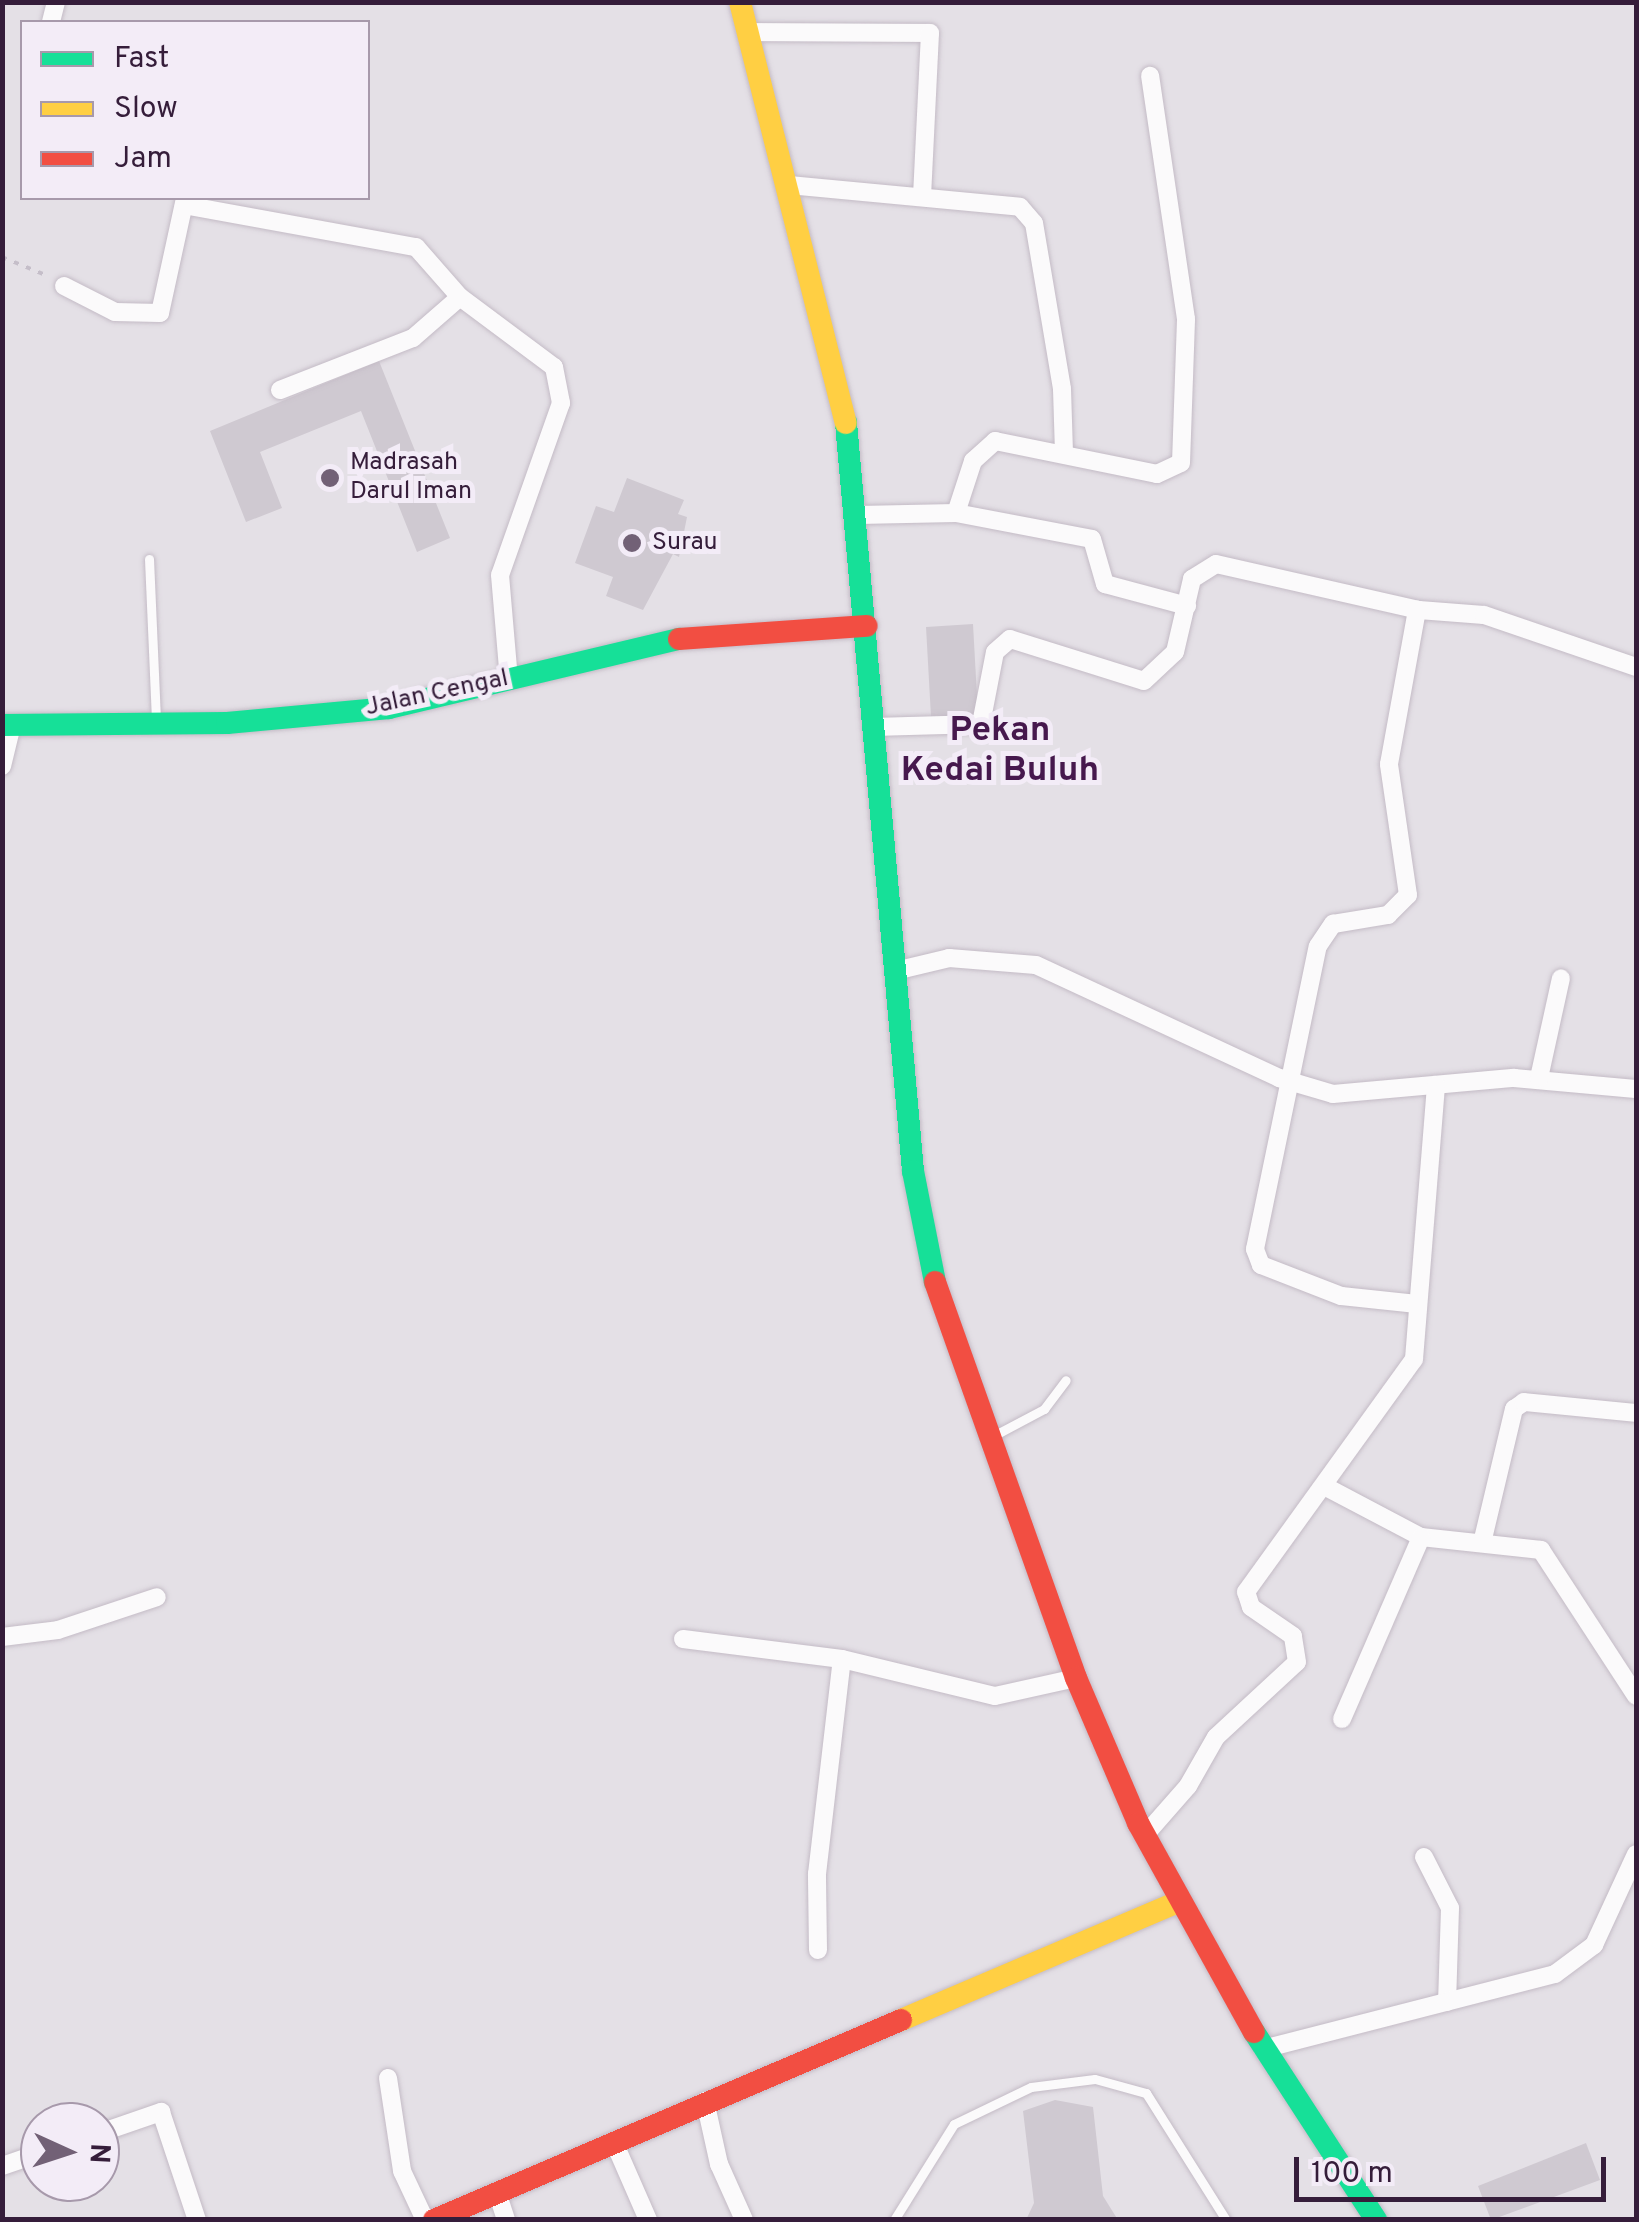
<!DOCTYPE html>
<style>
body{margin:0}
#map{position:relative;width:1639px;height:2222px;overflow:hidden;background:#e4e0e6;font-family:Overpass,sans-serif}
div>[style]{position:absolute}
.building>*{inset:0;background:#cfc9d1}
.path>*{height:4px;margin-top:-2px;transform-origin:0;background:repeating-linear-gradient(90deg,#c5bec9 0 5px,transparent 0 13px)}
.roads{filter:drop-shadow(0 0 2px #c4bbc6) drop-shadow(0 0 2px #c4bbc6)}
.lane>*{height:9px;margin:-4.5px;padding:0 4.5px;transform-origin:4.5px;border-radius:4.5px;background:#fbfafb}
.street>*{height:18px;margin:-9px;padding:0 9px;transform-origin:9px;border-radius:9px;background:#fbfafb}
.fast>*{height:22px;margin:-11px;padding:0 11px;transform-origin:11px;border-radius:11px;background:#16e098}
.slow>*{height:22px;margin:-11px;padding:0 11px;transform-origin:11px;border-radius:11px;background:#ffcf43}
.jam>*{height:22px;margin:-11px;padding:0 11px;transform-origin:11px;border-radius:11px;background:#f24e42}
.dots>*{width:28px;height:28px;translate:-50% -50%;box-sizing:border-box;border:5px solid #f3ecf7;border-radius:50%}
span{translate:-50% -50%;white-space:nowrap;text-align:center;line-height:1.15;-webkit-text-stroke:10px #f3ecf7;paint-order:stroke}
.poi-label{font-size:25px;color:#351d3a}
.left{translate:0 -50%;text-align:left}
.street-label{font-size:25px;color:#351d3a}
.district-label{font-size:35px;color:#46184d;font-weight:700}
.frame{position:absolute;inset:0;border:5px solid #351d3a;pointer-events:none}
.legend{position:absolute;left:20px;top:20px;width:350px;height:180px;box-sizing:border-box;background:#f3ecf7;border:2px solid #a799ab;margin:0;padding:12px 18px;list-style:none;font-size:30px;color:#351d3a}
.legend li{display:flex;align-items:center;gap:20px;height:50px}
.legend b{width:50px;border:2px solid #a799ab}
.north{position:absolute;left:20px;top:2102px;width:100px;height:100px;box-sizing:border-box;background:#f3ecf7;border:2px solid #a799ab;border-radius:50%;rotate:93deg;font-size:28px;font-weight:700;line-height:40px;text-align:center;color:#351d3a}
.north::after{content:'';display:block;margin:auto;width:35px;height:45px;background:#726176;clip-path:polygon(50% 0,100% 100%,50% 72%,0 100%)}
.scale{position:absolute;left:1294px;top:2157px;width:312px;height:45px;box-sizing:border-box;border:5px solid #351d3a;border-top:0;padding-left:12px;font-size:30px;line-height:35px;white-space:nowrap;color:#351d3a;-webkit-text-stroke:8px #f3ecf7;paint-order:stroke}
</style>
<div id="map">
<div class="building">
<i style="clip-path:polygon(379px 361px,450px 538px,417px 552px,361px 411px,260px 452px,282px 508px,246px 522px,210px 431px)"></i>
<i style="clip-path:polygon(627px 478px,684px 500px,678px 514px,687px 517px,679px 557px,673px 554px,643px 610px,606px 596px,613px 577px,575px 563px,596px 506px,614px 512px)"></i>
<i style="clip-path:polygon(973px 624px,978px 714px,931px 717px,926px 627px)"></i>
<i style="clip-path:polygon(1055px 2100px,1093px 2107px,1103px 2196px,1118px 2220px,1026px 2220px,1034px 2203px,1023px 2111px)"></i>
<i style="clip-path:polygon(1586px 2143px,1600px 2180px,1491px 2220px,1478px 2186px)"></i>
</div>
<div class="path">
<i style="left:2px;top:257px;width:50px;rotate:22.4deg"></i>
</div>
<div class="roads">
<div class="lane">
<i style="left:149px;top:559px;width:161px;rotate:87.5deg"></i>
<i style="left:993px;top:1436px;width:58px;rotate:-27.9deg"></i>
<i style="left:1044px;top:1409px;width:36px;rotate:-53deg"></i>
<i style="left:894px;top:2220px;width:113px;rotate:-58deg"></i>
<i style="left:954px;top:2124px;width:85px;rotate:-25.7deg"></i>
<i style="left:1031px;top:2087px;width:64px;rotate:-7.1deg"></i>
<i style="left:1095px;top:2079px;width:53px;rotate:15.4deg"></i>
<i style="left:1146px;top:2093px;width:150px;rotate:57.8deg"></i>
</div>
<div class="street">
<i style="left:51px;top:22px;width:21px;rotate:-76deg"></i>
<i style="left:747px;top:32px;width:183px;rotate:0.3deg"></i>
<i style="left:930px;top:33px;width:161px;rotate:92.8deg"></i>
<i style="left:789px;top:185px;width:232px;rotate:5.4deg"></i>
<i style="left:1020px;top:207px;width:21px;rotate:49deg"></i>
<i style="left:1034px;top:223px;width:168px;rotate:80.4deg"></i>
<i style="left:1062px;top:389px;width:63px;rotate:88.2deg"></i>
<i style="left:184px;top:205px;width:236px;rotate:10.3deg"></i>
<i style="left:416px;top:247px;width:67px;rotate:48.7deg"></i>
<i style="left:460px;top:297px;width:117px;rotate:36.7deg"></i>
<i style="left:554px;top:367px;width:37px;rotate:79deg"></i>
<i style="left:561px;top:403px;width:182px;rotate:109.5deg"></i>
<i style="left:500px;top:575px;width:104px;rotate:85.1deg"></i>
<i style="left:64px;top:286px;width:57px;rotate:27deg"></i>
<i style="left:115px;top:312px;width:45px;rotate:1.3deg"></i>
<i style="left:160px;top:313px;width:118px;rotate:-77.7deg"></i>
<i style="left:280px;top:390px;width:143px;rotate:-21.4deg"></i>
<i style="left:413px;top:338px;width:62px;rotate:-41.1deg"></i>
<i style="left:956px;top:513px;width:55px;rotate:-71.9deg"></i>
<i style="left:973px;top:461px;width:30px;rotate:-42deg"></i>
<i style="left:995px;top:441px;width:165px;rotate:11.5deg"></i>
<i style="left:1157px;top:474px;width:26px;rotate:-25deg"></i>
<i style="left:1181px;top:463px;width:144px;rotate:-88deg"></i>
<i style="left:1186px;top:319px;width:246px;rotate:-98.4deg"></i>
<i style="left:858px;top:515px;width:98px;rotate:-1.2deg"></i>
<i style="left:956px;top:513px;width:138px;rotate:10.8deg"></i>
<i style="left:1092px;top:539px;width:47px;rotate:73.9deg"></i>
<i style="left:1105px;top:584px;width:85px;rotate:15deg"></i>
<i style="left:873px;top:727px;width:108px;rotate:-1.6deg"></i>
<i style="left:981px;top:724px;width:73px;rotate:-79deg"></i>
<i style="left:995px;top:652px;width:20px;rotate:-41deg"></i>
<i style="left:1010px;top:639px;width:140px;rotate:17.4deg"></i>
<i style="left:1144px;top:681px;width:42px;rotate:-43.1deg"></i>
<i style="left:1175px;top:652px;width:75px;rotate:-76.9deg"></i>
<i style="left:1192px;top:579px;width:28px;rotate:-32deg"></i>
<i style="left:1216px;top:564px;width:208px;rotate:12.8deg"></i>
<i style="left:1419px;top:610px;width:65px;rotate:4.4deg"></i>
<i style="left:1484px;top:615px;width:161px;rotate:18.9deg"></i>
<i style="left:2px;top:766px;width:42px;rotate:-76.3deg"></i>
<i style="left:895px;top:971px;width:56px;rotate:-13.5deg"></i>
<i style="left:949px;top:958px;width:87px;rotate:4.6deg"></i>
<i style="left:1036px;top:965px;width:268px;rotate:24.9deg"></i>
<i style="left:1279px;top:1078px;width:56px;rotate:16.5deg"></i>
<i style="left:1333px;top:1094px;width:182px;rotate:-5.1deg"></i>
<i style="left:1514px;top:1078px;width:122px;rotate:5.2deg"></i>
<i style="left:1539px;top:1078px;width:102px;rotate:-77.6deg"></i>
<i style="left:1417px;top:1304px;width:76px;rotate:-174deg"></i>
<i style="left:1341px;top:1296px;width:86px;rotate:-158.8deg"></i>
<i style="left:1261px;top:1265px;width:17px;rotate:-111deg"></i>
<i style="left:1255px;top:1249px;width:309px;rotate:-78.3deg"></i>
<i style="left:1318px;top:946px;width:27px;rotate:-56deg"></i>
<i style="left:1333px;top:924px;width:56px;rotate:-9.3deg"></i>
<i style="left:1388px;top:915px;width:28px;rotate:-45deg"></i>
<i style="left:1408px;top:895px;width:132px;rotate:-98.3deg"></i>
<i style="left:1389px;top:764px;width:157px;rotate:-79.7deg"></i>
<i style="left:1326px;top:1487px;width:107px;rotate:27.8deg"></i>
<i style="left:1421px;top:1537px;width:121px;rotate:6.2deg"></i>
<i style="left:1541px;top:1550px;width:174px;rotate:56.9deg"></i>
<i style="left:1482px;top:1543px;width:138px;rotate:-76.6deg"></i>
<i style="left:1514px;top:1409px;width:12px;rotate:-35deg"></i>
<i style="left:1524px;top:1402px;width:113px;rotate:5.6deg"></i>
<i style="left:2px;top:1637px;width:56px;rotate:-7.1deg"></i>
<i style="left:58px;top:1630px;width:104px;rotate:-18.4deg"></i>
<i style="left:683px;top:1639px;width:160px;rotate:7.2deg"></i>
<i style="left:842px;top:1659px;width:157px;rotate:13.6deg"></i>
<i style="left:995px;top:1696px;width:83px;rotate:-12.5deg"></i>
<i style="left:1342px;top:1719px;width:198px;rotate:-66.5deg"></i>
<i style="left:1145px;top:1835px;width:65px;rotate:-48.7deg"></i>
<i style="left:1188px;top:1786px;width:56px;rotate:-60.3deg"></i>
<i style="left:1216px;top:1737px;width:110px;rotate:-42.8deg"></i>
<i style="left:1297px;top:1662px;width:26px;rotate:-99deg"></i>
<i style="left:1293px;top:1636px;width:51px;rotate:-145.4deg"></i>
<i style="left:1251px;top:1607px;width:16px;rotate:-108deg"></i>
<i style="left:1246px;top:1592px;width:287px;rotate:-54.2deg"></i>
<i style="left:1414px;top:1359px;width:275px;rotate:-85.4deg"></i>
<i style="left:1424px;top:1857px;width:57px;rotate:63deg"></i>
<i style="left:1450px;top:1908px;width:94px;rotate:91.8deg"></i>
<i style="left:818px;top:1950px;width:76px;rotate:-90.8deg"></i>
<i style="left:817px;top:1874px;width:216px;rotate:-83.4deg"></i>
<i style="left:1263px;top:2049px;width:301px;rotate:-14.4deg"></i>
<i style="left:1555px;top:1974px;width:49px;rotate:-36.6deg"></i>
<i style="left:1594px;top:1945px;width:100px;rotate:-65.2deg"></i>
<i style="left:388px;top:2078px;width:94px;rotate:81.4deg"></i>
<i style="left:402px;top:2171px;width:54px;rotate:64.9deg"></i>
<i style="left:705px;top:2101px;width:65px;rotate:77.5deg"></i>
<i style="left:719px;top:2164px;width:61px;rotate:65.9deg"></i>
<i style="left:100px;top:2133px;width:65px;rotate:-19deg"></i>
<i style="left:161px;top:2112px;width:114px;rotate:71.6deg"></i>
<i style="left:614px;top:2142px;width:85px;rotate:66.4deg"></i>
<i style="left:2px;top:2166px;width:40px;rotate:-18.9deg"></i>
<i style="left:497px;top:2192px;width:29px;rotate:72deg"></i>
</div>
<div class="fast">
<i style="left:846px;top:423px;width:751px;rotate:84.88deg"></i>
<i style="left:913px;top:1171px;width:113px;rotate:78.8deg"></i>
<i style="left:2px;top:725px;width:225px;rotate:-0.5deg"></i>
<i style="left:227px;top:723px;width:163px;rotate:-5.3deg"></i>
<i style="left:389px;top:708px;width:298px;rotate:-13.4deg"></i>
<i style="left:1254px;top:2032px;width:224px;rotate:57deg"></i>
</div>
<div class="slow">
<i style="left:740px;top:2px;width:434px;rotate:75.9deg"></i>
<i style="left:901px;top:2020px;width:303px;rotate:-23.1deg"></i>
</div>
<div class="jam">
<i style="left:679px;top:639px;width:188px;rotate:-4deg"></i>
<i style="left:935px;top:1282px;width:420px;rotate:70.4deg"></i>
<i style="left:1076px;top:1678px;width:158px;rotate:66.8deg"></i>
<i style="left:1138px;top:1823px;width:239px;rotate:61deg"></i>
<i style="left:434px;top:2220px;width:508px;rotate:-23.18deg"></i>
</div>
</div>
<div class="dots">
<i style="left:330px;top:478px;background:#726176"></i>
<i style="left:632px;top:543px;background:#726176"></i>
</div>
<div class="poi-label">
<span class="left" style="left:350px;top:478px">Madrasah<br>Darul Iman</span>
<span class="left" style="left:652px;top:543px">Surau</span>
</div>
<div class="street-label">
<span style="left:437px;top:694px;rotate:-12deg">Jalan Cengal</span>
</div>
<div class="district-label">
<span style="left:1000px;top:751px">Pekan<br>Kedai Buluh</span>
</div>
<div class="frame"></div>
<ul class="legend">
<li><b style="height:12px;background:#16e098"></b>Fast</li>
<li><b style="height:12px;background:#ffcf43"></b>Slow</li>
<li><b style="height:12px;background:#f24e42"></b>Jam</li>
</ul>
<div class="north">N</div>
<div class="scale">100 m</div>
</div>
